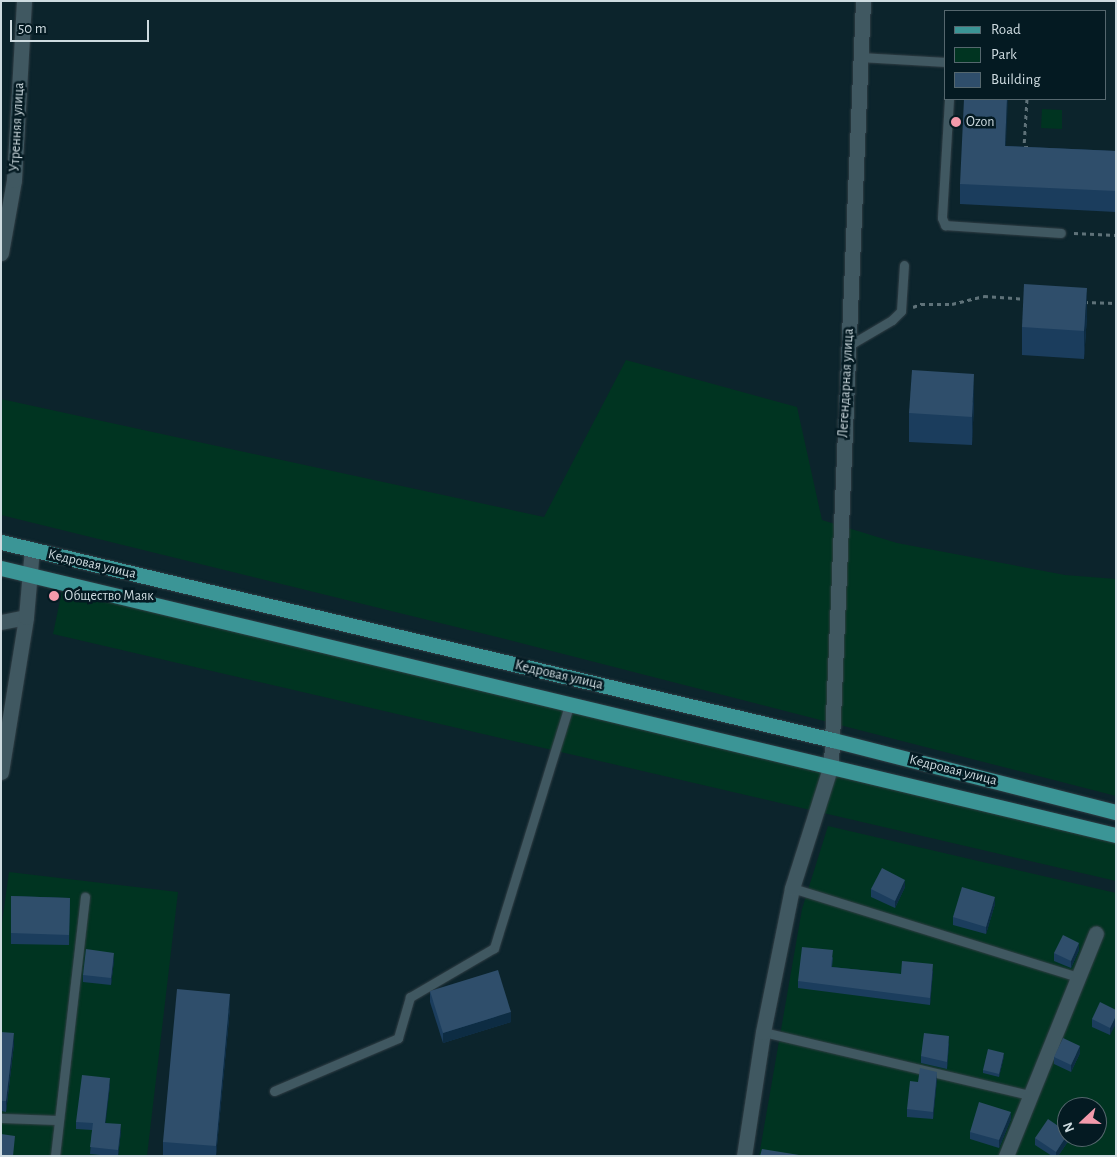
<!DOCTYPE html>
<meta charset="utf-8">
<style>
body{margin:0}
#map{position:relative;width:1117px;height:1157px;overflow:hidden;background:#0c242c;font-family:"Alegreya Sans",sans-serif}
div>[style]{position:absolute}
.green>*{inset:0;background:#003421}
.path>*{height:3px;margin-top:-1.5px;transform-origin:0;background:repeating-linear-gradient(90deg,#5f7279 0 4px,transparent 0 8px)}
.roads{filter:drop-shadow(0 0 1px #313e45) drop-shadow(0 0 1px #313e45)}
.lane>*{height:9px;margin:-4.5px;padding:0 4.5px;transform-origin:4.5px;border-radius:4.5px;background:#405861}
.street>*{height:15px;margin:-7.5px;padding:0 7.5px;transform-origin:7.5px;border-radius:7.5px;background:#405861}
.primary>*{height:15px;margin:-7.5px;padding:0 7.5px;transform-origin:7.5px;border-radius:7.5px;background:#3b9596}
.wall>*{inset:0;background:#1b3d5d}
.shaded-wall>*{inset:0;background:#0d2c43}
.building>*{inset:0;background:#2f4e6b}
.dots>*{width:14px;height:14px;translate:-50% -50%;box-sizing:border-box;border:2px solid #041a22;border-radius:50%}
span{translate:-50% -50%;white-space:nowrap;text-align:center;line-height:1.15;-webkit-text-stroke:5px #041a22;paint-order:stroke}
.poi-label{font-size:14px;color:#cedbe0}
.left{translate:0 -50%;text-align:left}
.street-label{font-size:14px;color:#cedbe0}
.frame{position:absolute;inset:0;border:2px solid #cedbe0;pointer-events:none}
.legend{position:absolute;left:944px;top:10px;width:162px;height:90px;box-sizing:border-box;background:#041a22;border:1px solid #55676e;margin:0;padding:6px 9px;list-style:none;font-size:15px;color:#cedbe0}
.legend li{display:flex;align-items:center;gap:10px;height:25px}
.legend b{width:25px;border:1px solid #55676e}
.north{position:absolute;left:1057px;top:1097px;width:50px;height:50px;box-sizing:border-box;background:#041a22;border:1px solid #55676e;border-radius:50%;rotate:249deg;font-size:14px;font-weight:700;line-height:20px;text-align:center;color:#cedbe0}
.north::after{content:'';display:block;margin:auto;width:18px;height:22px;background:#f39aab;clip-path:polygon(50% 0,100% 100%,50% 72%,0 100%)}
.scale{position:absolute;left:10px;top:20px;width:139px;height:22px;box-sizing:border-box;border:2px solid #cedbe0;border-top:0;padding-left:6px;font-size:15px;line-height:18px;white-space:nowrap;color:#cedbe0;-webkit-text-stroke:4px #041a22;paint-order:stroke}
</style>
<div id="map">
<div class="green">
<i style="clip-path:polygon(1042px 109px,1062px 110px,1062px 129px,1041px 128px)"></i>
<i style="clip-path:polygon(626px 360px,797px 407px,822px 520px,897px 543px,1065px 575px,1116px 579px,1116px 796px,497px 637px,1px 515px,1px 399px,544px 517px)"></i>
<i style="clip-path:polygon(63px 586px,1116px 841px,1116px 881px,53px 634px)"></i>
<i style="clip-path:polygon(evenodd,828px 826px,1116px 893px,1116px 1156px,759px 1156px,802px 909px,828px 826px,1067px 1107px,1097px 1107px,1097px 1137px,1067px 1137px,1067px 1107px)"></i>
<i style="clip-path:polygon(9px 872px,178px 892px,147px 1156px,1px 1156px,1px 930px)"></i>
</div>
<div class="path">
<i style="left:1027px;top:99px;width:48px;rotate:93.6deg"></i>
<i style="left:1024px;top:147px;width:4px"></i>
<i style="left:1074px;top:233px;width:42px;rotate:2.7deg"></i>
<i style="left:1084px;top:302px;width:32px;rotate:2deg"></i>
<i style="left:913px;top:307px;width:9px;rotate:-21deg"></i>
<i style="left:921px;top:304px;width:31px"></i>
<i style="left:952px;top:304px;width:33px;rotate:-14deg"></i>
<i style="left:984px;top:296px;width:44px;rotate:3.9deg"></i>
</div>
<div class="roads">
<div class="lane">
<i style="left:860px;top:57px;width:86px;rotate:3.3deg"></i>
<i style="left:949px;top:99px;width:119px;rotate:93.4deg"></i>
<i style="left:942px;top:218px;width:8px;rotate:67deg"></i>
<i style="left:945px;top:225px;width:116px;rotate:3.9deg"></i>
<i style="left:848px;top:346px;width:51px;rotate:-30.6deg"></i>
<i style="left:892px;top:320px;width:13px;rotate:-45deg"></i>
<i style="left:901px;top:311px;width:46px;rotate:-86.3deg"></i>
<i style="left:792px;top:888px;width:300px;rotate:17.3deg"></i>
<i style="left:763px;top:1032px;width:274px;rotate:13.3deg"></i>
<i style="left:274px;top:1091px;width:135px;rotate:-23.1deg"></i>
<i style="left:398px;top:1038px;width:43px;rotate:-73.7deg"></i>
<i style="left:410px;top:997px;width:97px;rotate:-30.3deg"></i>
<i style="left:494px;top:948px;width:257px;rotate:-72.8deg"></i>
<i style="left:1px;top:1118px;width:58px;rotate:2deg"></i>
<i style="left:55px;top:1156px;width:261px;rotate:-83.4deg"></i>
</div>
<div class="street">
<i style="left:1px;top:253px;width:74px;rotate:-79.9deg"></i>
<i style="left:14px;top:180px;width:179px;rotate:-86.8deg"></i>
<i style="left:1px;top:622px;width:25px;rotate:-11deg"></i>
<i style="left:1px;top:772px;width:157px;rotate:-80.8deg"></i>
<i style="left:26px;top:617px;width:68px;rotate:-85deg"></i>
<i style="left:744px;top:1156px;width:125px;rotate:-81.3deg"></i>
<i style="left:763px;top:1032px;width:147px;rotate:-78.6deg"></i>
<i style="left:792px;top:888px;width:129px;rotate:-72.4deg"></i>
<i style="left:831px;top:765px;width:765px;rotate:-87.6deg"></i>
<i style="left:1006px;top:1156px;width:240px;rotate:-68deg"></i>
</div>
<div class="primary">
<i style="left:1px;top:542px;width:855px;rotate:13.39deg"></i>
<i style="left:833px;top:740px;width:292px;rotate:14.3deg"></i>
<i style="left:1px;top:568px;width:1147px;rotate:13.47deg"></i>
</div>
</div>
<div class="wall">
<i style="clip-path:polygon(1006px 146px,1116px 151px,1116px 212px,960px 204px,960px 184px)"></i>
<i style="clip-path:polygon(1087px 316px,1084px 359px,1022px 355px,1022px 327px)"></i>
<i style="clip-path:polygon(974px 402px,972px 445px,909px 442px,909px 413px)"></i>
<i style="clip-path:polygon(905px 887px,895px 908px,871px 897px,871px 889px)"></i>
<i style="clip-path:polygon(11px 896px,70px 898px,69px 945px,11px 944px)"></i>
<i style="clip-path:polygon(995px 904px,986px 934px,953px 925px,953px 917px)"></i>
<i style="clip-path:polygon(1079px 950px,1071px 968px,1054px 961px,1054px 953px)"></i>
<i style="clip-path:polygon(833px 957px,832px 967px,901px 974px,933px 971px,930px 1005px,798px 988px,798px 981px)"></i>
<i style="clip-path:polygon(114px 960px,111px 985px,83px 982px,83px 975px)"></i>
<i style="clip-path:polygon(430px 991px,511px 1022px,443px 1043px,430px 1002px)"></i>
<i style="clip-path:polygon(230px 1008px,216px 1156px,163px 1156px,163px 1142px)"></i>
<i style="clip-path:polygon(1116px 1010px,1110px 1035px,1092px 1027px,1092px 1019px)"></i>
<i style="clip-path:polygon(1px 1032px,14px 1044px,6px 1112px,1px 1111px)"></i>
<i style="clip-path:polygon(949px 1043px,947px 1069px,921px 1063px,921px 1056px)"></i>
<i style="clip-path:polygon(1080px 1053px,1071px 1072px,1054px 1064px,1054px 1057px)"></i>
<i style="clip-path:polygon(1004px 1056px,999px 1077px,983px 1073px,983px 1070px)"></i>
<i style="clip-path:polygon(937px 1079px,933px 1119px,907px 1117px,907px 1109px,918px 1082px)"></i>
<i style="clip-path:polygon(110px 1085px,105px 1123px,121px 1131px,118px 1156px,110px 1156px,90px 1154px,92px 1130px,76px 1129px,76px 1122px)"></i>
<i style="clip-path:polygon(1011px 1119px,999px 1148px,970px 1139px,970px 1132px)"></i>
<i style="clip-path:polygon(1069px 1137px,1069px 1140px,1058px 1156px,1052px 1156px,1035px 1145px,1035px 1138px)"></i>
</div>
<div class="shaded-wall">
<i style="clip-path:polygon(1007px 99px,1008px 99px,1005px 166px,1005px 146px)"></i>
<i style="clip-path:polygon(1087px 288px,1087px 316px,1084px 359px,1084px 331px)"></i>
<i style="clip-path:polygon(974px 374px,974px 402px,972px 445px,972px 417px)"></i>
<i style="clip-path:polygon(905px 880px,905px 887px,895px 908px,895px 901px)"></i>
<i style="clip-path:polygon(995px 897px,995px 904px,986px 934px,986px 927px)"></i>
<i style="clip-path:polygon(1079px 943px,1079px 950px,1071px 968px,1071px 961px)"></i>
<i style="clip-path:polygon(114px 953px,114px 960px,111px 985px,111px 978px)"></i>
<i style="clip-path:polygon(933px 964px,933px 971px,930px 1005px,930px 998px)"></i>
<i style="clip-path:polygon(230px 994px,230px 1008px,216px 1156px,216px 1146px)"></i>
<i style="clip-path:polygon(511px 1012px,511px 1022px,443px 1043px,443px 1033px)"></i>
<i style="clip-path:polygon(1116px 1016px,1116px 1024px,1110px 1035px,1110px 1028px)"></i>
<i style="clip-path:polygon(14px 1033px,14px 1044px,6px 1112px,6px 1101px)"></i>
<i style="clip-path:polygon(949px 1036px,949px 1043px,947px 1069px,947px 1062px)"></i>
<i style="clip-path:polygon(1080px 1046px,1080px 1053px,1071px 1072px,1071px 1065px)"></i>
<i style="clip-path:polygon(1004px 1053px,1004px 1056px,999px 1077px,999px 1074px)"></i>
<i style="clip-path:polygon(937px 1072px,937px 1079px,933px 1119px,933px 1112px)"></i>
<i style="clip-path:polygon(110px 1078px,110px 1085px,105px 1129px,105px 1123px)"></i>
<i style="clip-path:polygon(1011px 1112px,1011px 1119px,999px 1148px,999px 1140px)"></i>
<i style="clip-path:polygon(121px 1124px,121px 1131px,118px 1156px,118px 1150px)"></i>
<i style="clip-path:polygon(1067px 1135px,1067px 1137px,1069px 1137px,1069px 1140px,1058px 1156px,1056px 1156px,1056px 1152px)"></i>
</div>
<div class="building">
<i style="clip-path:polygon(964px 99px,1007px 99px,1005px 146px,1116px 151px,1116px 191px,960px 184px)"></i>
<i style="clip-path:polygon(1024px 284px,1087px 288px,1084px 331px,1022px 327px)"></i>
<i style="clip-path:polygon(912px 370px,974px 374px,972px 417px,909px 413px)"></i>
<i style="clip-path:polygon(882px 868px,905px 880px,895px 901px,871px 889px)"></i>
<i style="clip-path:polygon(962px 887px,995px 897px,986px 927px,953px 917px)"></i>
<i style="clip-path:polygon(11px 896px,70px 898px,69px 935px,11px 933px)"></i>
<i style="clip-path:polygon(1063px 935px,1079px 943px,1071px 961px,1054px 953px)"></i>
<i style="clip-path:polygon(802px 947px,833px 950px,831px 967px,901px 974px,902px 961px,933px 964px,930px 998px,798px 981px)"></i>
<i style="clip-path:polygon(86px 949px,114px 953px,111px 978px,83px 975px)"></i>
<i style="clip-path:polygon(498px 970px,511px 1012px,443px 1033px,430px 991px)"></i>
<i style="clip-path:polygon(177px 989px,230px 994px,216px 1146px,163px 1142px)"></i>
<i style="clip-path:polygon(1100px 1002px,1116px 1010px,1116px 1016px,1110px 1028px,1092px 1019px)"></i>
<i style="clip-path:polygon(1px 1032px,14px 1033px,6px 1101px,1px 1101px)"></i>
<i style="clip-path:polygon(924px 1033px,949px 1036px,947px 1062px,921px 1056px)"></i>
<i style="clip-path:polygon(1063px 1038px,1080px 1046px,1071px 1065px,1054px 1057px)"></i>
<i style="clip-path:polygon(988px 1049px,1004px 1053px,999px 1074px,983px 1070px)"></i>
<i style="clip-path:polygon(920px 1068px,937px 1072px,933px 1112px,907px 1109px,910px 1081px,918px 1082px)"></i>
<i style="clip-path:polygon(82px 1075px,110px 1078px,105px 1123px,121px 1124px,118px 1150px,90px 1147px,93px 1123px,76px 1122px)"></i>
<i style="clip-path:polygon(979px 1102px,1011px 1112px,999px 1140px,970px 1132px)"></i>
<i style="clip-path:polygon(1048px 1119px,1067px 1132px,1067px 1135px,1056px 1152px,1035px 1138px)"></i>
<i style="clip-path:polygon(1px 1134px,15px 1136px,13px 1156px,1px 1156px)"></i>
<i style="clip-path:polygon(762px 1149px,799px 1155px,799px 1156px,760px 1156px)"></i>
</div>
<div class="dots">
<i style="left:956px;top:122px;background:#f39aab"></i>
<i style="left:54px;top:596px;background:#f39aab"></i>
</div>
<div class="poi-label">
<span class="left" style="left:966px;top:122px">Ozon</span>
<span class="left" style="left:64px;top:596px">Общество Маяк</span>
</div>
<div class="street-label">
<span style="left:17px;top:127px;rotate:-87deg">Утренняя улица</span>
<span style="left:846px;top:383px;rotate:-87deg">Легендарная улица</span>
<span style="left:92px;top:564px;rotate:13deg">Кедровая улица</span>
<span style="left:559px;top:675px;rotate:13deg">Кедровая улица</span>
<span style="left:953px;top:770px;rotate:14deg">Кедровая улица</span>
</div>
<div class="frame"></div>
<ul class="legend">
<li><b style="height:6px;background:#3b9596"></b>Road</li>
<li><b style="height:14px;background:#003421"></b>Park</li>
<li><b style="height:14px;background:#2f4e6b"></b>Building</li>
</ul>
<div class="north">N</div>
<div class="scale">50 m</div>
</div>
